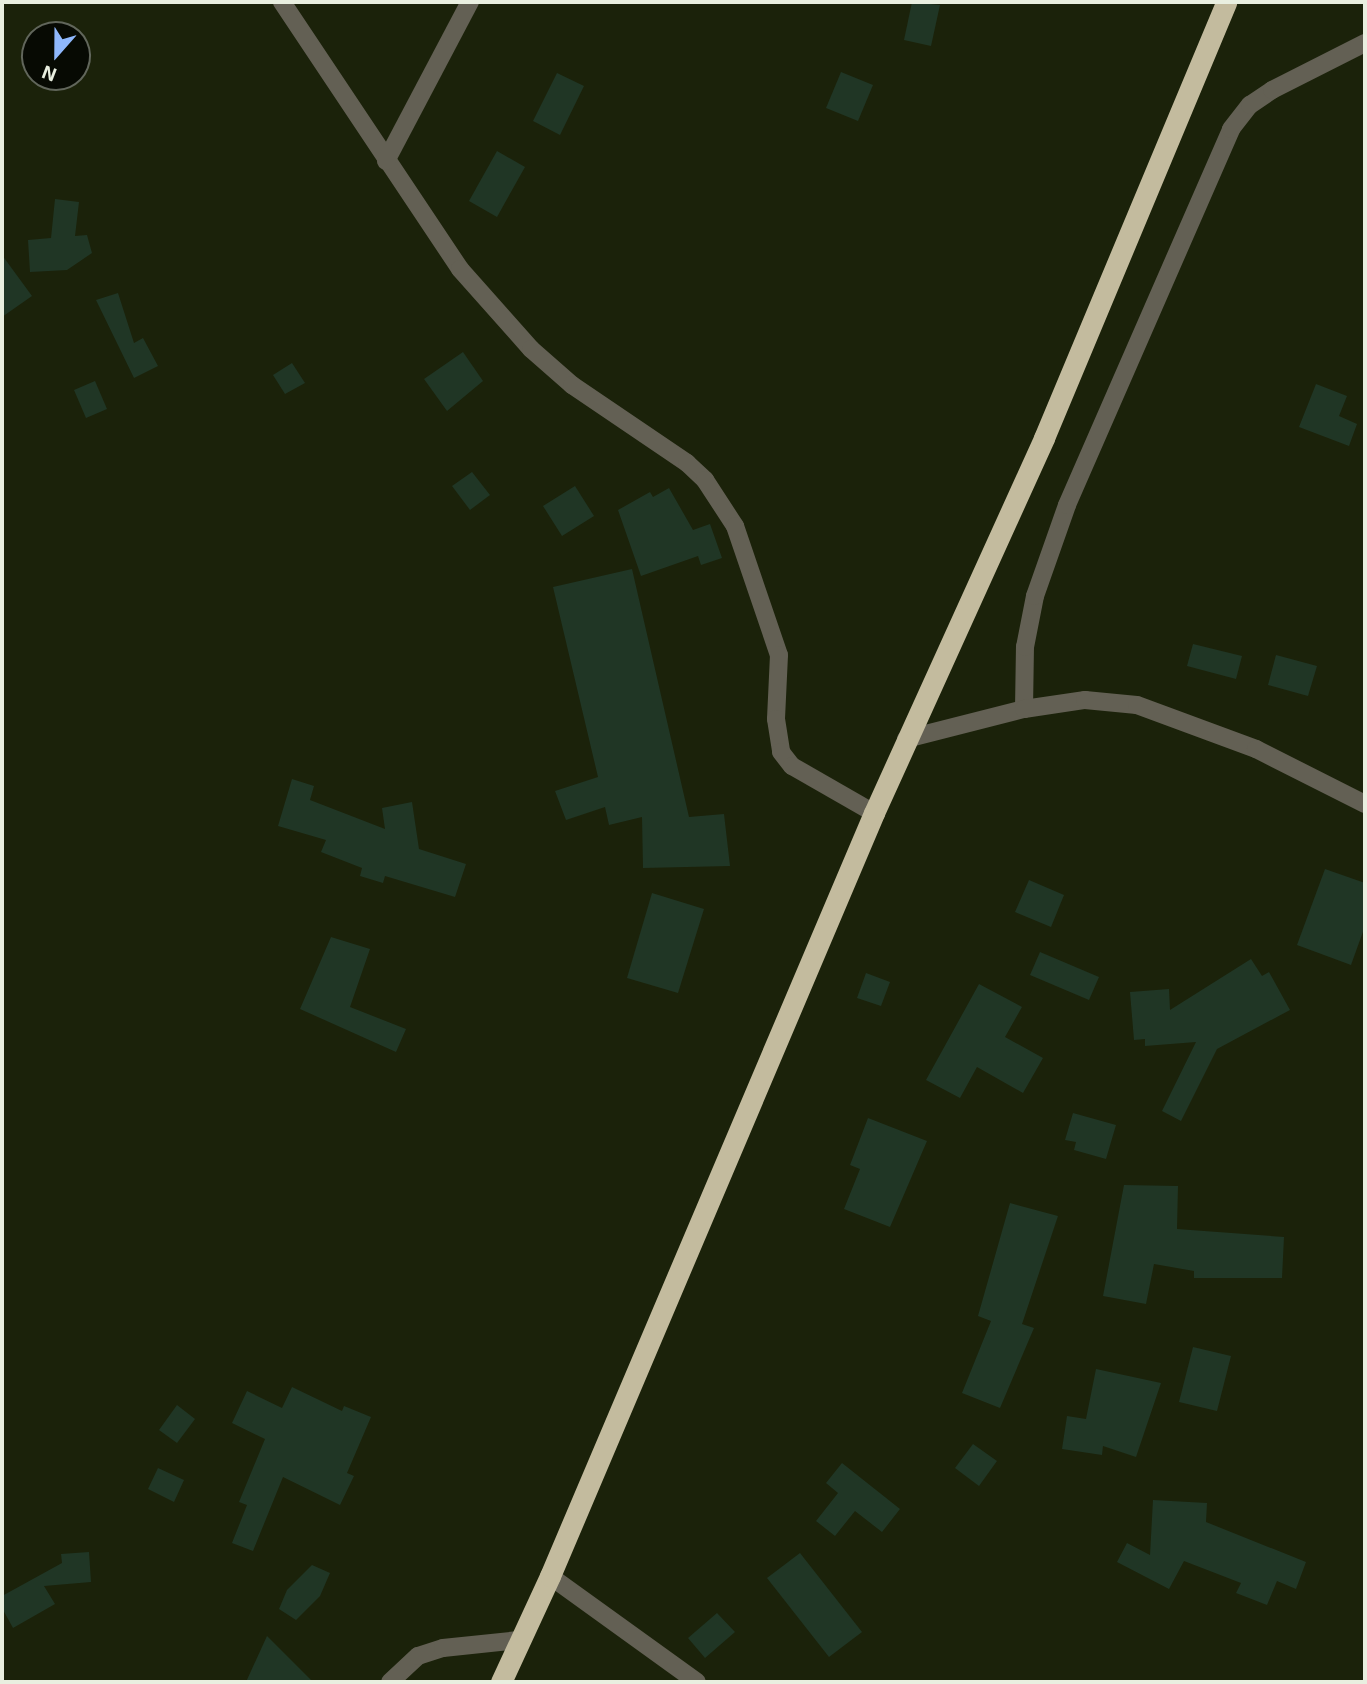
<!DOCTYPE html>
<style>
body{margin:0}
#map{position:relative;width:1367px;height:1684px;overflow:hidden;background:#1b220a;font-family:"Exo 2",sans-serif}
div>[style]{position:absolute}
.building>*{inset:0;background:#203625}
.street>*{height:18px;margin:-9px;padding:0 9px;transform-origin:9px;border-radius:9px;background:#636054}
.highway>*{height:21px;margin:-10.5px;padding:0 10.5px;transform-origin:10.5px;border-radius:10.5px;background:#c3bb9e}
span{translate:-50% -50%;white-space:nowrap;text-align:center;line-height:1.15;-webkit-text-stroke:5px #070a03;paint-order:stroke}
.frame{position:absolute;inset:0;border:4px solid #e9efe0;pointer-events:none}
.north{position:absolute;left:21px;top:21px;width:70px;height:70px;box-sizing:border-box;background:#070a03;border:2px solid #61665b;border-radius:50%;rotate:201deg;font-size:19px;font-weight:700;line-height:28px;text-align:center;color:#e9efe0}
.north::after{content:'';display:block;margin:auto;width:24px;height:32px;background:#8fb8fd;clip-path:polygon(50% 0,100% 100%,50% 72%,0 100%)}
</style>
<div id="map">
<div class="building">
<i style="clip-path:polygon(912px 2px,940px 5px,931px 46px,904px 40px)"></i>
<i style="clip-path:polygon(841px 72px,873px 85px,858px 121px,826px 108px)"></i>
<i style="clip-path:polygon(557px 73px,584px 86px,560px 135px,533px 121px)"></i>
<i style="clip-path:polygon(497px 151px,525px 167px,497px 217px,469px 201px)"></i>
<i style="clip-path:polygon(55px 199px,79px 202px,75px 236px,87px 235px,92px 253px,67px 270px,30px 272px,28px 240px,51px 238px)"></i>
<i style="clip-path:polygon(2px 255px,32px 296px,2px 317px)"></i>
<i style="clip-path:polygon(118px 293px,134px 343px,143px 338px,158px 366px,134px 378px,96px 300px)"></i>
<i style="clip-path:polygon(463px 352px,483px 381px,447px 411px,424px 379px)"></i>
<i style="clip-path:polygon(292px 363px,305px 383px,285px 394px,273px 375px)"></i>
<i style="clip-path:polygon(95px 381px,107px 409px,86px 418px,74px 390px)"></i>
<i style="clip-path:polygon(1316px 384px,1347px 396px,1339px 416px,1357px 424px,1349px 446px,1299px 427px)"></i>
<i style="clip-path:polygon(472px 472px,490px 495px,470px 510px,452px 486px)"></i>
<i style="clip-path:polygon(575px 486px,594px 516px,562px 536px,543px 506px)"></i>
<i style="clip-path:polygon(669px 488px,693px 530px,710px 524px,722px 558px,701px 565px,698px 556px,641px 576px,618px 510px,650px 492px,653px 497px)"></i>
<i style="clip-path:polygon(632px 569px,689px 817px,724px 814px,730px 866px,643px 868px,642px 817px,609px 825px,605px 807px,566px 820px,555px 791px,598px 777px,553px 587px)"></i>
<i style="clip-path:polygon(1193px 644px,1242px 656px,1236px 679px,1187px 666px)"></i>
<i style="clip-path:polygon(1276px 655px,1317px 666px,1308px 696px,1268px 685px)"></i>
<i style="clip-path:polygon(292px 779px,314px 786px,310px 800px,385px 829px,382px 808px,412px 802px,419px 849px,466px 864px,455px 897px,385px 876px,383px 883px,360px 876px,362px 868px,321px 852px,326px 840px,278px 826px)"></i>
<i style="clip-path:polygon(1325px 869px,1365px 883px,1365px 926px,1351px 965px,1297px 945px)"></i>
<i style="clip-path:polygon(1029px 880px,1064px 895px,1051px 927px,1015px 912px)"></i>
<i style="clip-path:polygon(652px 893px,704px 909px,678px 993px,627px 978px)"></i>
<i style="clip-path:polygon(331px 937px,370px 949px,350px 1007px,406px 1029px,396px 1052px,300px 1009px)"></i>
<i style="clip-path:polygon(1040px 952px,1099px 977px,1089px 1000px,1030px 975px)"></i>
<i style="clip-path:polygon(1251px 959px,1262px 976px,1269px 972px,1290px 1010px,1217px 1049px,1181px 1121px,1162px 1111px,1196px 1042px,1145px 1046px,1145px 1039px,1134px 1040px,1130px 992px,1169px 989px,1170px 1010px)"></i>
<i style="clip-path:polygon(866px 973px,890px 982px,881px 1006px,857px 998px)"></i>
<i style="clip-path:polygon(979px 984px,1022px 1007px,1005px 1037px,1043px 1058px,1023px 1093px,977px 1067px,960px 1098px,926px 1080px)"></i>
<i style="clip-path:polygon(1073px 1113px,1116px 1125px,1106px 1159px,1074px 1150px,1076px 1142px,1065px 1140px)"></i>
<i style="clip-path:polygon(868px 1118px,927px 1141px,890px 1227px,844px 1209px,860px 1169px,850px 1165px)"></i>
<i style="clip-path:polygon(1124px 1185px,1178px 1186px,1177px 1229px,1284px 1237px,1282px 1278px,1194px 1278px,1194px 1271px,1154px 1264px,1146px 1304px,1103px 1296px)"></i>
<i style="clip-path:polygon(1010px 1203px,1058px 1216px,1022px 1324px,1034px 1328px,1000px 1408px,962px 1393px,991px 1321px,978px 1316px)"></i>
<i style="clip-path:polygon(1193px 1347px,1231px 1356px,1217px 1411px,1179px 1402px)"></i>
<i style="clip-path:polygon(1096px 1369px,1161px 1383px,1136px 1457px,1103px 1446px,1102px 1455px,1062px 1449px,1067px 1416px,1086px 1419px)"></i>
<i style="clip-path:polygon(292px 1387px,342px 1411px,344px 1406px,371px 1417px,347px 1473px,354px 1476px,340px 1505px,283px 1477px,253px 1551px,232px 1543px,247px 1505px,239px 1502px,265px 1439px,232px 1423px,247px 1391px,282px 1408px)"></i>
<i style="clip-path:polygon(177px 1405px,195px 1419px,177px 1443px,159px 1430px)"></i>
<i style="clip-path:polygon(973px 1444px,997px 1461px,979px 1486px,955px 1468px)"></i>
<i style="clip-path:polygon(842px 1463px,900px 1509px,882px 1532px,855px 1511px,835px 1536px,816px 1521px,838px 1493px,826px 1483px)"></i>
<i style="clip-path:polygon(158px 1468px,184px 1480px,174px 1502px,148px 1489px)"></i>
<i style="clip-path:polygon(1153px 1500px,1207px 1503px,1206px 1522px,1306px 1562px,1296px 1589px,1277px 1581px,1267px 1605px,1236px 1593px,1241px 1583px,1184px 1561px,1169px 1589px,1117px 1562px,1127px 1543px,1150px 1555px)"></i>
<i style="clip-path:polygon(89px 1552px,91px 1582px,44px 1586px,55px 1604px,13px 1628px,2px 1608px,2px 1596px,62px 1563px,61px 1554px)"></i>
<i style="clip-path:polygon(800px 1553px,862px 1632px,829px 1657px,767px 1578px)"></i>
<i style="clip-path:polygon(312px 1565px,330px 1573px,320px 1596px,296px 1620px,279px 1609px,287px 1590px)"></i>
<i style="clip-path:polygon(717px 1613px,735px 1632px,705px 1658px,688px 1638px)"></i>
<i style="clip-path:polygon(267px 1636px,313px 1682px,246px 1682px)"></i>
</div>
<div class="street">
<i style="left:282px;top:2px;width:321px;rotate:56.3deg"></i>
<i style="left:460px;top:269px;width:107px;rotate:48.4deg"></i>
<i style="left:531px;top:349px;width:55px;rotate:41.3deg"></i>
<i style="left:572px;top:385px;width:139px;rotate:34.1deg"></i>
<i style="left:687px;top:463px;width:25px;rotate:43deg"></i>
<i style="left:705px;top:480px;width:55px;rotate:56.9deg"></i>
<i style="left:735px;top:526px;width:136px;rotate:71.2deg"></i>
<i style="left:779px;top:655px;width:64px;rotate:92.7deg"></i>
<i style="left:776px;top:719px;width:33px;rotate:81deg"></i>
<i style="left:781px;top:752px;width:18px;rotate:52deg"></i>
<i style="left:792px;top:766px;width:95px;rotate:29.8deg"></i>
<i style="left:386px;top:161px;width:180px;rotate:-62.2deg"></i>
<i style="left:1024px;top:709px;width:62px;rotate:-89.1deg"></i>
<i style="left:1025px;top:647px;width:52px;rotate:-78.9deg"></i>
<i style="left:1035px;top:596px;width:96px;rotate:-70.6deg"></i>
<i style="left:1067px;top:505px;width:410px;rotate:-66.4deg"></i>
<i style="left:1231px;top:129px;width:31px;rotate:-52deg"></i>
<i style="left:1250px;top:105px;width:27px;rotate:-34deg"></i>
<i style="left:1272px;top:90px;width:104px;rotate:-26.8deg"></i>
<i style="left:906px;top:739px;width:122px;rotate:-14.3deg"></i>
<i style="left:1024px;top:709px;width:62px;rotate:-8.4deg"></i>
<i style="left:1085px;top:700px;width:52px;rotate:5.5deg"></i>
<i style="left:1137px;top:705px;width:127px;rotate:20.3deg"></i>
<i style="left:1256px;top:749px;width:122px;rotate:26.8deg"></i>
<i style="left:550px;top:1576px;width:181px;rotate:35.8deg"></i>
<i style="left:390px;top:1682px;width:38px;rotate:-43deg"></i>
<i style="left:418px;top:1656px;width:26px;rotate:-18deg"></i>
<i style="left:443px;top:1648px;width:76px;rotate:-6deg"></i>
</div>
<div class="highway">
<i style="left:501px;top:1682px;width:117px;rotate:-65.2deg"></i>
<i style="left:550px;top:1576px;width:829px;rotate:-66.99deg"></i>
<i style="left:874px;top:813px;width:412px;rotate:-65.6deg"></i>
<i style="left:1044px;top:438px;width:472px;rotate:-67.3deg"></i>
</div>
<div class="frame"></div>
<div class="north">N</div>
</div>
